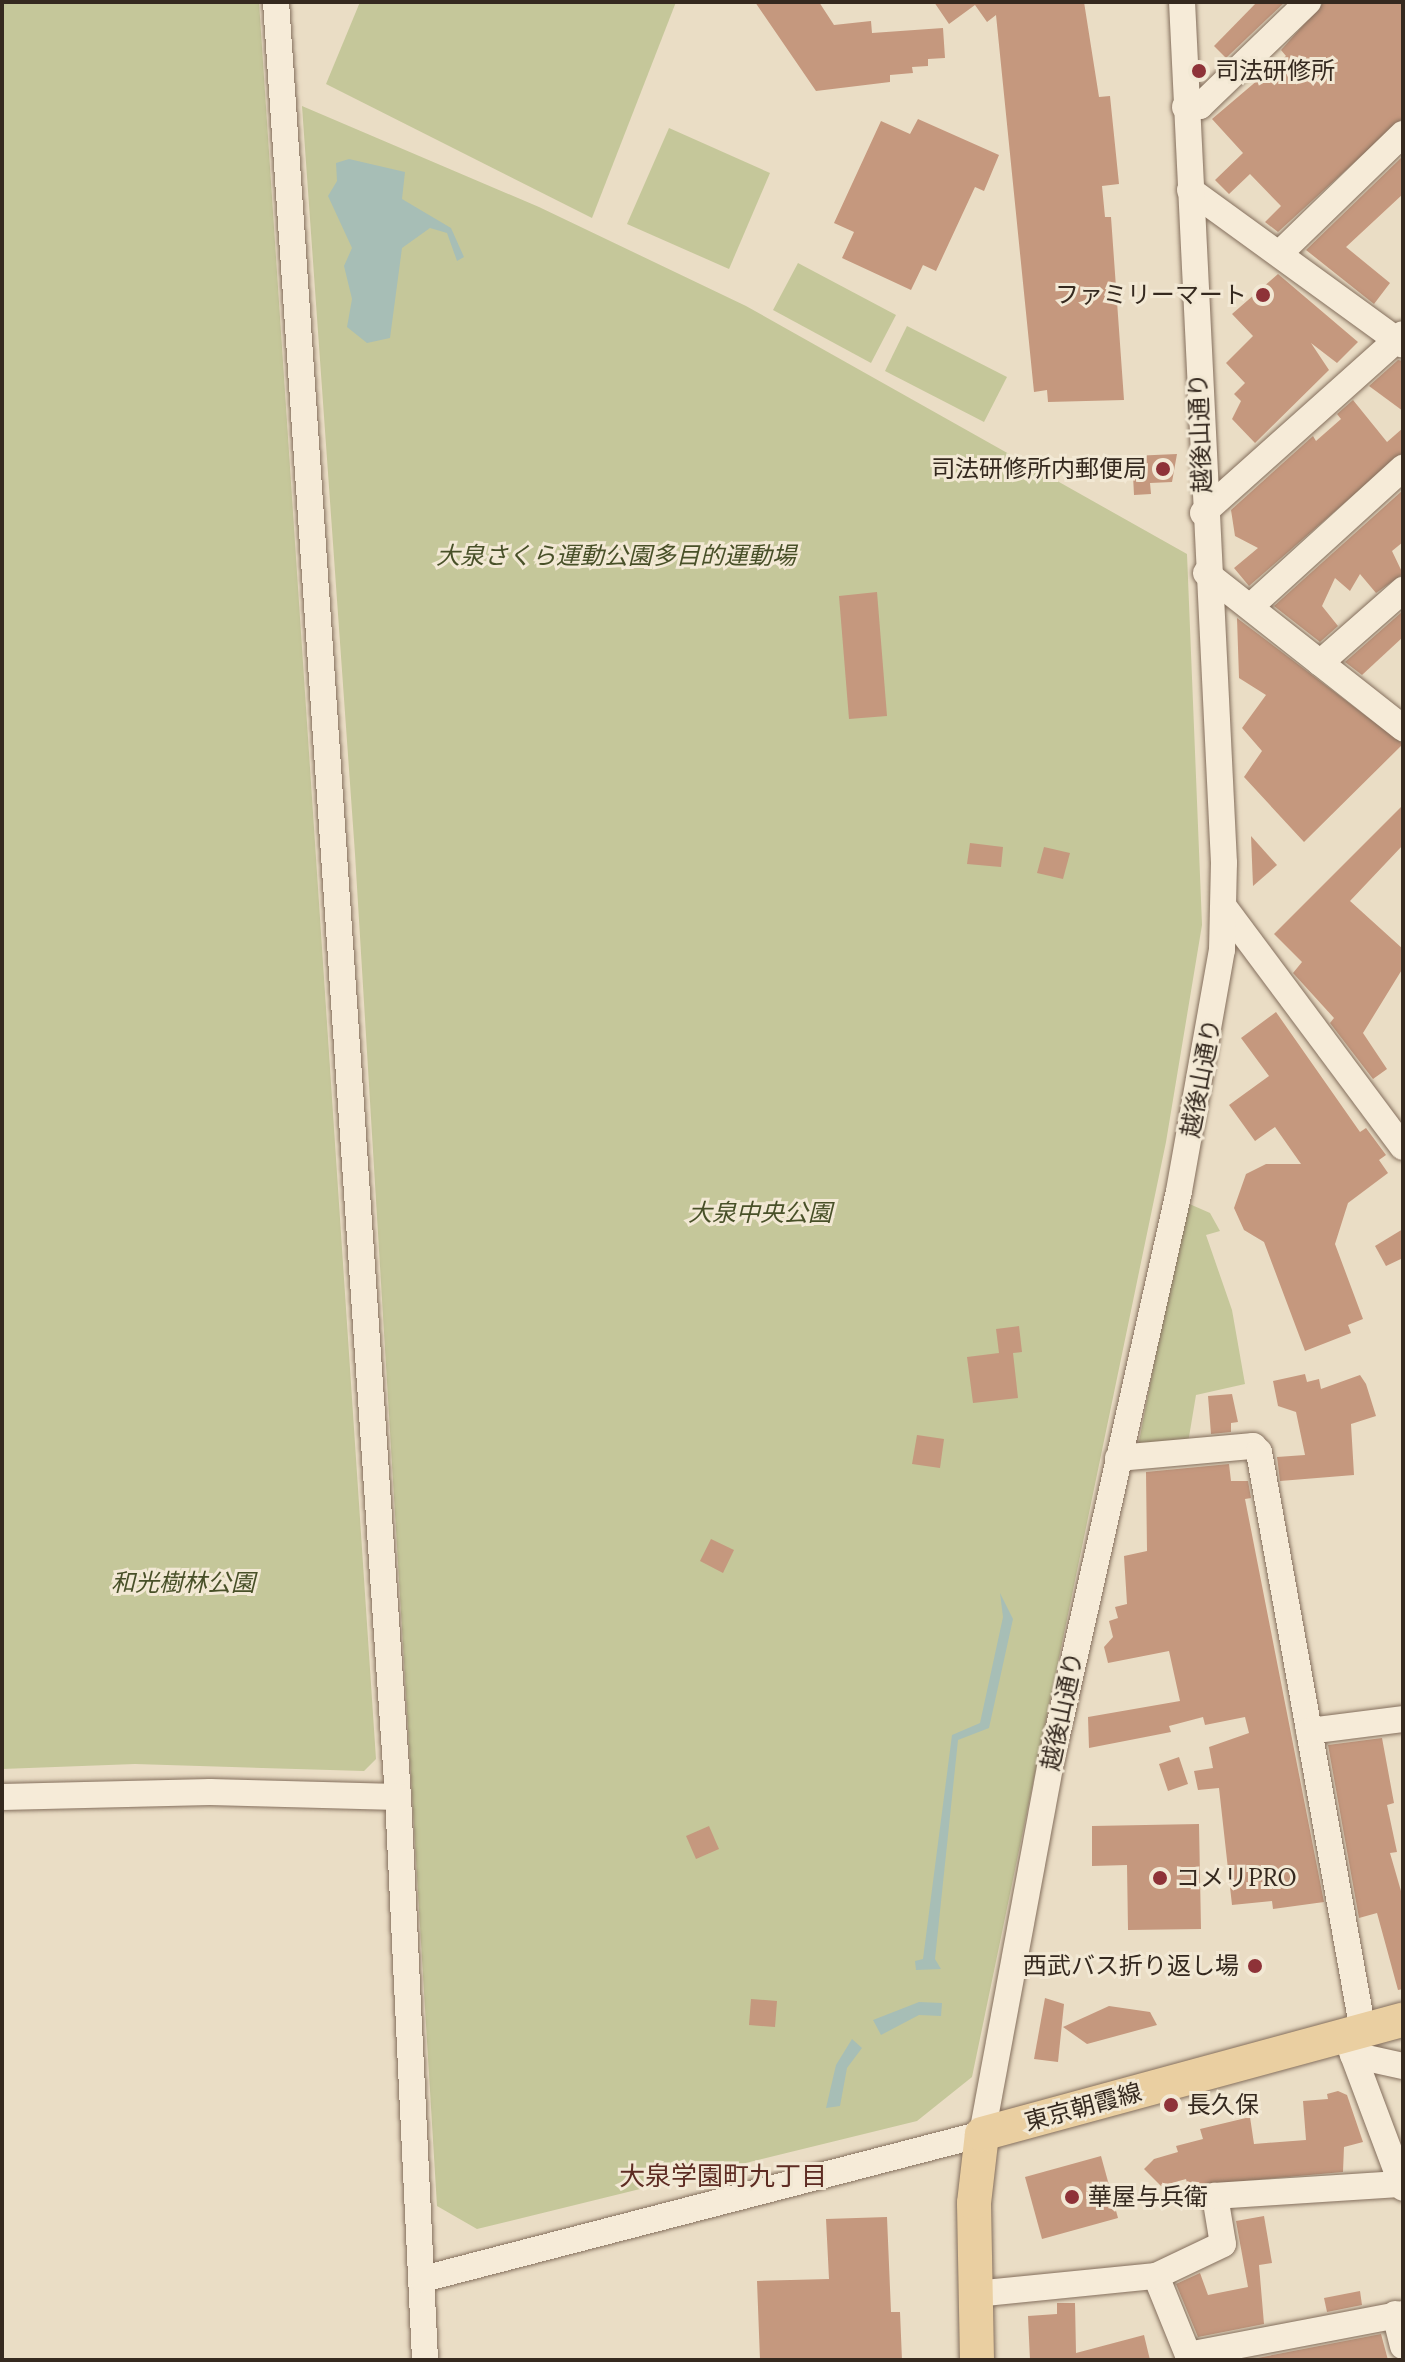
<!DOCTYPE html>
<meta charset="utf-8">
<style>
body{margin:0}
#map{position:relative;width:1405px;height:2362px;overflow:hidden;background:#eaddc5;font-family:Lora,"Noto Sans JP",serif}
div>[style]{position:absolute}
.green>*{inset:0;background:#c5c79a}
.water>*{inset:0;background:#a7beb6}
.building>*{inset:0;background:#c5987e}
.roads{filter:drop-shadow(0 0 2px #846f5d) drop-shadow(0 0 2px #846f5d)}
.minor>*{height:26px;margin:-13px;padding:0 13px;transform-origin:13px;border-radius:13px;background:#f6ebd8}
.major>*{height:34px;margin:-17px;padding:0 17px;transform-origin:17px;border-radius:17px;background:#eacfa1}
.dots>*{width:22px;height:22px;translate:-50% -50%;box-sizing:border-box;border:4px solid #f2e8d4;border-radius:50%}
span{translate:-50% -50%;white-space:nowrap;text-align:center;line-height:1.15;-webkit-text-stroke:6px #f2e8d4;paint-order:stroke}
.poi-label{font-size:24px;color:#35291f}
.left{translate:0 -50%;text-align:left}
.right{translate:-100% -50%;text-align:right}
.street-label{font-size:24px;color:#35291f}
.park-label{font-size:24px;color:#485028;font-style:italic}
.neighbourhood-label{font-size:26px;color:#5e2c23}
.frame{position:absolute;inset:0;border:4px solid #35291f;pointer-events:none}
</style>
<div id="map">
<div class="green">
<i style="clip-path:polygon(2px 2px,259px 2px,376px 1759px,364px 1771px,135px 1764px,2px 1769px)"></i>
<i style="clip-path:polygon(360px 2px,676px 2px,592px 218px,326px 84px)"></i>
<i style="clip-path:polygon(302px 106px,539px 207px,746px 306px,1187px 554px,1202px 925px,1166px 1142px,972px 2077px,917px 2121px,477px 2229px,437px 2206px,355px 854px)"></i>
<i style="clip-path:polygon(669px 128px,770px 173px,729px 269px,627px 224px)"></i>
<i style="clip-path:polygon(798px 263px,896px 315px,871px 363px,773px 310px)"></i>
<i style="clip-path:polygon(907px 326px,1007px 377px,984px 422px,885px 371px)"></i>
<i style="clip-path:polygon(1185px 1202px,1210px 1213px,1220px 1231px,1206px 1235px,1232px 1310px,1245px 1384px,1196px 1395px,1188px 1443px,1138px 1447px)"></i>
</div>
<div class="water">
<i style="clip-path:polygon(349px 159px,405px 172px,402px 199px,451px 228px,464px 257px,457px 261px,447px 233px,430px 228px,402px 248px,390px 338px,367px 343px,347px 327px,352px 299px,344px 266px,352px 248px,328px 196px,337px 181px,336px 163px)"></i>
<i style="clip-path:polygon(1000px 1593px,1013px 1619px,989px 1728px,958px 1740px,935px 1959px,941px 1969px,916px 1970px,915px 1961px,923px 1959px,952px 1735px,980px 1723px,1003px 1617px)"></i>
<i style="clip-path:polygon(919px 2002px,942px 2003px,941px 2016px,919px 2015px,881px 2035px,873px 2020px)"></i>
<i style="clip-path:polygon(852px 2039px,862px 2048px,847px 2068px,840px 2106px,826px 2108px,836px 2065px)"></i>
</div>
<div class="building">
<i style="clip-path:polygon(755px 2px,819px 2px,834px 25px,871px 21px,872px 33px,943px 28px,945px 58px,928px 59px,928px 66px,912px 67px,913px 73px,890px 75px,890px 82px,816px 91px)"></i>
<i style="clip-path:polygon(934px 2px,1084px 2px,1099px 97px,1110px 96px,1119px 184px,1102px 186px,1105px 217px,1111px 217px,1124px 400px,1048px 402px,1047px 390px,1034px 392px,996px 15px,987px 22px,975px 5px,949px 24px)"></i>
<i style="clip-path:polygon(1257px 2px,1285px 2px,1226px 58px,1214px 46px)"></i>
<i style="clip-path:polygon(1324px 2px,1403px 2px,1403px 118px,1278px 232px,1265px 222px,1281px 206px,1250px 174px,1229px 194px,1215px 180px,1243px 153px,1212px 119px,1286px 56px,1281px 50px)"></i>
<i style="clip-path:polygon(918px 119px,999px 155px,984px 191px,975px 187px,936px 271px,923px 265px,911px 290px,842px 258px,854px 232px,834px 223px,881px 121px,910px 134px)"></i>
<i style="clip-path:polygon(1403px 156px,1403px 194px,1346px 247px,1390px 283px,1374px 304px,1306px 250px)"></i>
<i style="clip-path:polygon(1278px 274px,1358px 342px,1337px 363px,1311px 343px,1329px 370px,1255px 443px,1232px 419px,1241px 401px,1234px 394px,1245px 383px,1226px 363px,1253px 336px,1232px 314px)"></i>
<i style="clip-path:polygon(1398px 360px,1403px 361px,1403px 411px,1369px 386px)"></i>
<i style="clip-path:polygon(1353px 400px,1387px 442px,1403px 428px,1403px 452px,1249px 586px,1234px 568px,1258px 548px,1235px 536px,1231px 510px,1313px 436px,1316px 441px,1341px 419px,1337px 414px)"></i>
<i style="clip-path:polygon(1177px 454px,1172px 482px,1150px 483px,1151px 494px,1134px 495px,1132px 456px)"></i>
<i style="clip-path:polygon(1403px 490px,1403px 542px,1392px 551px,1403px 574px,1376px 593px,1360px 574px,1350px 591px,1335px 578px,1322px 606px,1338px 626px,1320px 642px,1274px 606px)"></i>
<i style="clip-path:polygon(877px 592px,887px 716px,849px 719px,839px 596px)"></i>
<i style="clip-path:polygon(1403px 611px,1403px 637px,1362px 675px,1345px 662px)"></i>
<i style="clip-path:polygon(1237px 618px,1403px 744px,1304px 842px,1244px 777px,1262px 751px,1242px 728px,1266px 695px,1239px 678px)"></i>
<i style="clip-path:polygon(1403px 805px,1403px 845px,1350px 901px,1403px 949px,1403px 968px,1363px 1033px,1387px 1069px,1373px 1079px,1330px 1023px,1334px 1018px,1293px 973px,1302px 962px,1274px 934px)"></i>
<i style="clip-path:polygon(1251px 836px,1277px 865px,1253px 886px)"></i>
<i style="clip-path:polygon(970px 843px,1003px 847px,1001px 867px,967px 864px)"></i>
<i style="clip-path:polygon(1044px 847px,1070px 853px,1063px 879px,1037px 873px)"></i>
<i style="clip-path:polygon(1276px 1012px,1360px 1132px,1366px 1128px,1386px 1155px,1379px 1160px,1388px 1173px,1348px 1203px,1335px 1244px,1363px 1319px,1348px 1325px,1351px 1333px,1305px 1351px,1264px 1242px,1244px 1230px,1234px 1208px,1246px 1174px,1266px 1164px,1301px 1164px,1275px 1127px,1255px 1141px,1229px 1105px,1269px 1076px,1241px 1038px)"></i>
<i style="clip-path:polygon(1403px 1229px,1403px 1258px,1386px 1266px,1375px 1246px)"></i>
<i style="clip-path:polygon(1019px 1326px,1022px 1352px,1013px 1353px,1018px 1398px,973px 1403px,967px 1357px,999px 1353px,996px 1329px)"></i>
<i style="clip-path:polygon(1305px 1374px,1307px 1382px,1319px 1379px,1321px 1389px,1360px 1375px,1366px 1384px,1376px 1416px,1351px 1424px,1354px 1475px,1280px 1481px,1277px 1457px,1305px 1455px,1296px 1412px,1278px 1406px,1273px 1381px)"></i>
<i style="clip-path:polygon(1232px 1394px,1238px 1422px,1231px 1423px,1231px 1432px,1211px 1434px,1208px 1396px)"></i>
<i style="clip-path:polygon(917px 1435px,944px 1439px,940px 1468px,912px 1464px)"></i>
<i style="clip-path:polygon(1229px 1464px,1231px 1481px,1248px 1481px,1251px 1498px,1245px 1499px,1324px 1902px,1273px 1909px,1272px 1901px,1232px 1905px,1219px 1788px,1198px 1790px,1194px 1771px,1213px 1768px,1209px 1747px,1249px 1733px,1245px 1717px,1205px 1725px,1203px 1717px,1169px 1726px,1171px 1732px,1089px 1748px,1088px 1717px,1180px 1701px,1169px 1651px,1108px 1663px,1104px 1647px,1113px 1637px,1109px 1621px,1118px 1618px,1115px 1607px,1127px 1604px,1124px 1556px,1147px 1551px,1146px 1472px)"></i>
<i style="clip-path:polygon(711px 1539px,734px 1550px,723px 1573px,700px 1561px)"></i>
<i style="clip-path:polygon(1382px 1738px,1394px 1803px,1387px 1805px,1397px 1852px,1390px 1853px,1403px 1898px,1403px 1989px,1398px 1990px,1377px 1913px,1359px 1918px,1328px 1745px)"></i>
<i style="clip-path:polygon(1179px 1757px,1188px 1784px,1168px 1791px,1159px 1764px)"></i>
<i style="clip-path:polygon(1199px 1824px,1201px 1929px,1128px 1930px,1127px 1865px,1092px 1866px,1092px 1826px)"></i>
<i style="clip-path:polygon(709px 1826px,719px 1849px,696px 1859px,686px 1836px)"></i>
<i style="clip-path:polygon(1045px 1998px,1064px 2004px,1058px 2062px,1034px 2059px)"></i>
<i style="clip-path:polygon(751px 1999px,777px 2001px,775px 2027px,749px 2025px)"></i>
<i style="clip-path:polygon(1109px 2006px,1150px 2012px,1157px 2025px,1087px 2044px,1063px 2027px)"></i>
<i style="clip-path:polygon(1338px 2091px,1347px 2095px,1363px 2142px,1344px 2147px,1343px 2172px,1188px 2186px,1186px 2179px,1161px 2186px,1144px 2169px,1154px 2159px,1178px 2152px,1176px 2146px,1203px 2139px,1200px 2129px,1250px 2117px,1254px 2144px,1306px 2140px,1303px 2101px,1328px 2099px,1327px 2094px)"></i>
<i style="clip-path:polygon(1101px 2156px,1118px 2218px,1042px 2239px,1025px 2177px)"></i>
<i style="clip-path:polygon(1264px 2216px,1272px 2263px,1259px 2265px,1264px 2324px,1198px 2337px,1176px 2284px,1200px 2273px,1208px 2295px,1248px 2287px,1236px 2221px)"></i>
<i style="clip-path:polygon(887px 2217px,891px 2312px,900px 2312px,902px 2360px,760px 2360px,757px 2281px,829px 2279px,826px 2219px)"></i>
<i style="clip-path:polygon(1360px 2291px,1362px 2305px,1327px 2312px,1324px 2298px)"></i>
<i style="clip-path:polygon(1057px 2303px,1075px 2303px,1076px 2353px,1144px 2335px,1150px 2360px,1030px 2360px,1028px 2316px,1057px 2314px)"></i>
<i style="clip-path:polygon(1381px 2334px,1388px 2360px,1247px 2360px)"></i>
</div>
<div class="roads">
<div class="minor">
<i style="left:276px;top:2px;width:1799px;rotate:86.11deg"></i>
<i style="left:398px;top:1797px;width:564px;rotate:87.25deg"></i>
<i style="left:1185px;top:107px;width:15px;rotate:-4deg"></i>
<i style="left:1200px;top:106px;width:150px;rotate:-43.9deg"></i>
<i style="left:1190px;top:190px;width:263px;rotate:36deg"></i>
<i style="left:1280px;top:253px;width:171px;rotate:-44.1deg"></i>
<i style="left:1203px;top:513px;width:268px;rotate:-41.8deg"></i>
<i style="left:1206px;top:573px;width:251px;rotate:38.2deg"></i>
<i style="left:1250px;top:607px;width:207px;rotate:-42.3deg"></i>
<i style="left:1320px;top:663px;width:111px;rotate:-41.3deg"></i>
<i style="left:1224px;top:907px;width:299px;rotate:53.3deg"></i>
<i style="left:1118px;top:1458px;width:136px;rotate:-5.1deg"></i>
<i style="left:1253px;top:1446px;width:8px;rotate:45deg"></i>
<i style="left:1259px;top:1452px;width:588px;rotate:79.82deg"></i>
<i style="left:1309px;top:1731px;width:95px;rotate:-7.3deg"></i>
<i style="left:2px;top:1797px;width:208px;rotate:-1.4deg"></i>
<i style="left:210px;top:1792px;width:188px;rotate:1.5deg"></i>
<i style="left:1346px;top:2036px;width:162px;rotate:69.4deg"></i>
<i style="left:1353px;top:2055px;width:51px;rotate:12.4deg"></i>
<i style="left:1156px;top:2276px;width:85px;rotate:67.9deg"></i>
<i style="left:1188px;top:2355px;width:219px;rotate:-10.8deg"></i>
<i style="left:423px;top:2279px;width:577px;rotate:-14.54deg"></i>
<i style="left:982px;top:2134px;width:378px;rotate:-79.5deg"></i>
<i style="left:1051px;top:1762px;width:585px;rotate:-77.36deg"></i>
<i style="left:1179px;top:1191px;width:245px;rotate:-79.9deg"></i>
<i style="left:1222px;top:950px;width:87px;rotate:-88.7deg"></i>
<i style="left:1224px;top:863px;width:862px;rotate:-92.79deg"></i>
<i style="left:975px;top:2294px;width:182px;rotate:-5.7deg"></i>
<i style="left:1156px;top:2276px;width:74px;rotate:-25.5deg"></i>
<i style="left:1223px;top:2244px;width:49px;rotate:-99.5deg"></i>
<i style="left:1215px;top:2196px;width:187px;rotate:-3.7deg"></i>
<i style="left:1395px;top:2314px;width:33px;rotate:76deg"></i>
</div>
<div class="major">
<i style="left:977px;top:2360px;width:157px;rotate:-91.1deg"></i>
<i style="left:974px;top:2203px;width:69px;rotate:-83.4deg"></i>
<i style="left:982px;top:2134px;width:436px;rotate:-15.2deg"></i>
</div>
</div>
<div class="dots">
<i style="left:1199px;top:71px;background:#8e3238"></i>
<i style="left:1263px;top:295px;background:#8e3238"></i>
<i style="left:1163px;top:469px;background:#8e3238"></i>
<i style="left:1160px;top:1878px;background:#8e3238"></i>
<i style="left:1255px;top:1966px;background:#8e3238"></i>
<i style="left:1171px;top:2105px;background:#8e3238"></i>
<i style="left:1072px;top:2197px;background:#8e3238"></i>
</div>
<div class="poi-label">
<span class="left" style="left:1215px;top:71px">司法研修所</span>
<span class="right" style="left:1247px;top:295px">ファミリーマート</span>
<span class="right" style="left:1147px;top:469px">司法研修所内郵便局</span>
<span class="left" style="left:1176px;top:1878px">コメリPRO</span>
<span class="right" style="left:1239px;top:1966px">西武バス折り返し場</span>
<span class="left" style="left:1187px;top:2105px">長久保</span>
<span class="left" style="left:1088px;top:2197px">華屋与兵衛</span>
</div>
<div class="street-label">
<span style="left:1200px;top:433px;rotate:-92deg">越後山通り</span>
<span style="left:1201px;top:1078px;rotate:-79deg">越後山通り</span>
<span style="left:1062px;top:1711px;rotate:-78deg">越後山通り</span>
<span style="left:1083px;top:2107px;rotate:-15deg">東京朝霞線</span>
</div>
<div class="park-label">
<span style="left:616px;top:556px">大泉さくら運動公園多目的運動場</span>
<span style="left:760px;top:1213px">大泉中央公園</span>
<span style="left:183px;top:1583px">和光樹林公園</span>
</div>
<div class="neighbourhood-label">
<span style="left:723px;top:2176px">大泉学園町九丁目</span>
</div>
<div class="frame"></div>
</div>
